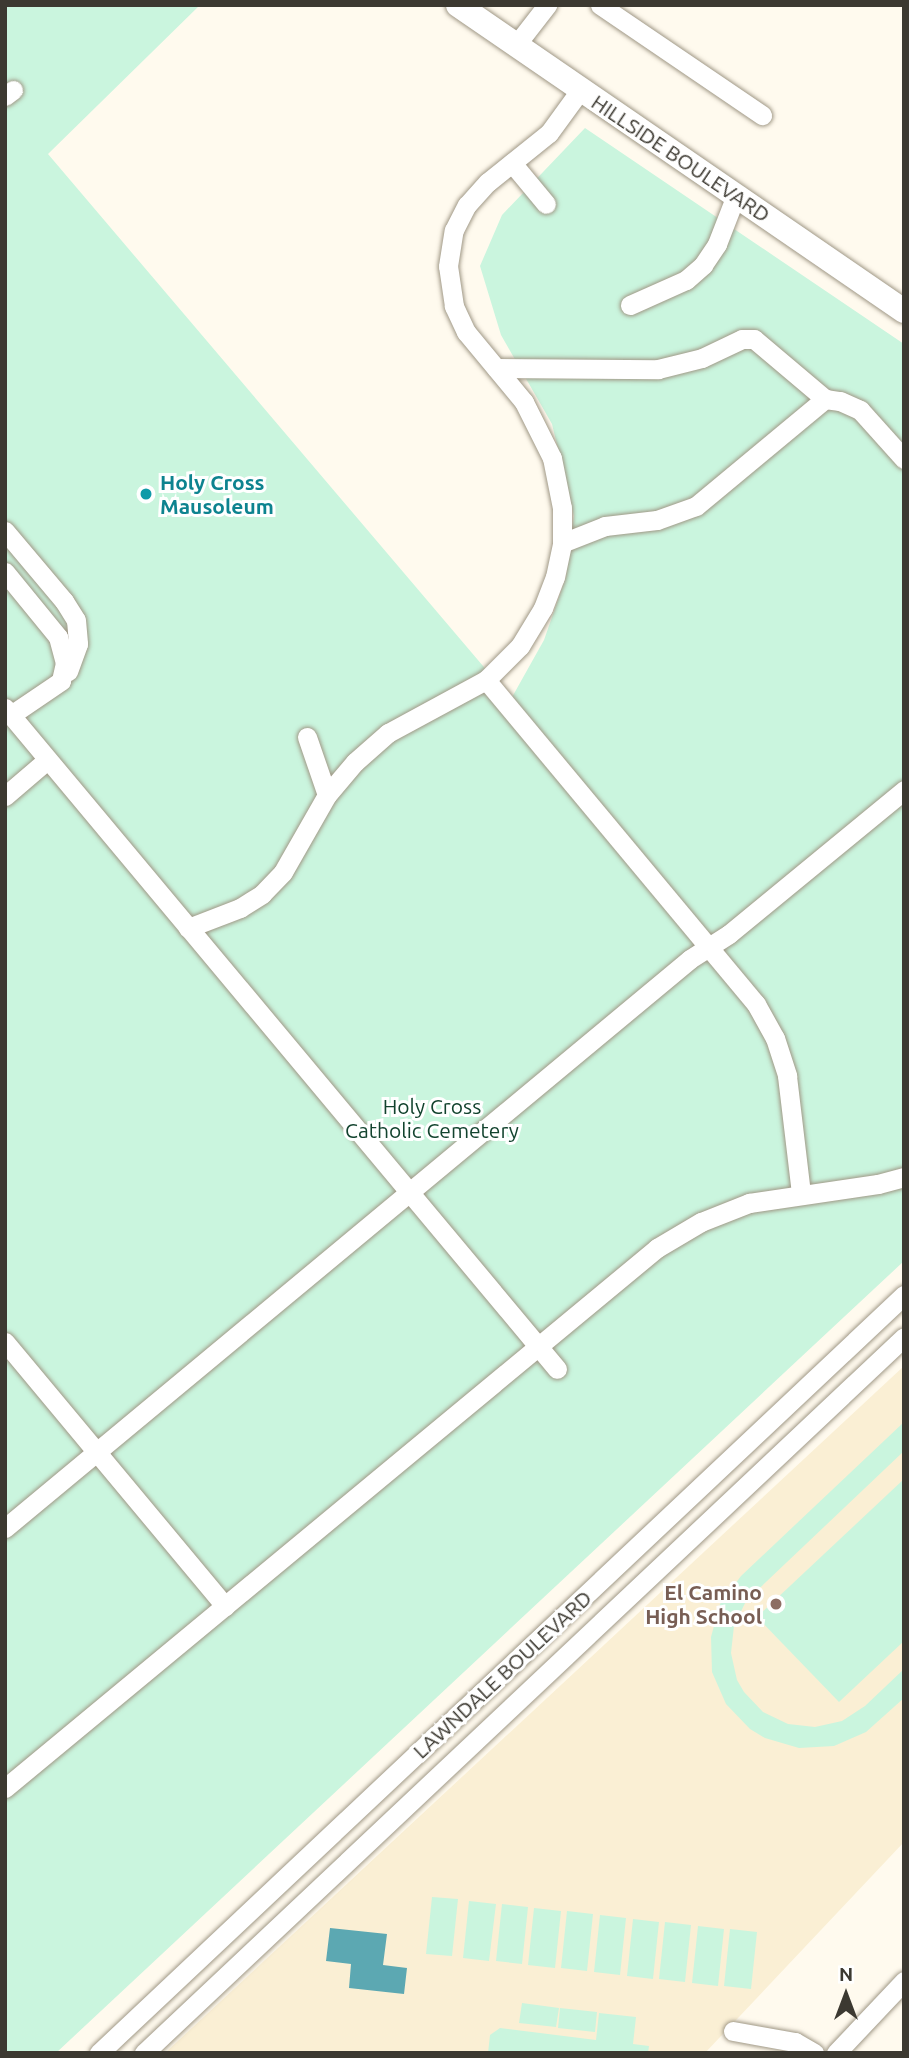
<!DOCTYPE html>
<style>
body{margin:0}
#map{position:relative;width:909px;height:2058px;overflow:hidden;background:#fffaee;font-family:Ubuntu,sans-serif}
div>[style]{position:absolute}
.built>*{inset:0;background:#faefd4}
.green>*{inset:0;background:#caf5de}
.water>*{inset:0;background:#5ca8b2}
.roads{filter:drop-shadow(0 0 2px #a09886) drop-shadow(0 0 2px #a09886)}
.minor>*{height:19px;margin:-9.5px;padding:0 9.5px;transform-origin:9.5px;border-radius:9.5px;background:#fff}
.major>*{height:24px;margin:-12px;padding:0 12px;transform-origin:12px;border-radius:12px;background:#fff}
.dots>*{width:19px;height:19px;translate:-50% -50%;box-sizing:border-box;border:4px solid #fff;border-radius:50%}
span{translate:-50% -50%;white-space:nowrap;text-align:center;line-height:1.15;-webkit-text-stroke:6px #fff;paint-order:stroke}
.street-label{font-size:21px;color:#3c3931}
.culture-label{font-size:21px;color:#0d838f;font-weight:700}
.left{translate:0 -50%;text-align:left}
.park-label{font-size:21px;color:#12432e}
.education-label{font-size:21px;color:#785e54;font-weight:700}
.right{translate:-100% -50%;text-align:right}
.frame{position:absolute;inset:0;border:7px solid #3c3931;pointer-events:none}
.north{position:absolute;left:811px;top:1960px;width:70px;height:70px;-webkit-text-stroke:5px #fff;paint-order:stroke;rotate:0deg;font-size:19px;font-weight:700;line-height:28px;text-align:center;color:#3c3931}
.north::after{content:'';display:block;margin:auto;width:24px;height:32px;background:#3c3931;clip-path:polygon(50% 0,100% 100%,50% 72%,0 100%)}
</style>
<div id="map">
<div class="built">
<i style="clip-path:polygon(904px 1366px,904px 1842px,705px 2053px,165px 2053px)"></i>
</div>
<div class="green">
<i style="clip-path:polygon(5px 5px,200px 5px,48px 154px,511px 699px,544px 640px,566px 577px,574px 516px,552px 424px,501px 335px,480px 266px,502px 215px,585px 128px,904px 344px,904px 1261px,56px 2053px,5px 2053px)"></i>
<i style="clip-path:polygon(904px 1422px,904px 1451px,746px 1601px,734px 1626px,731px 1653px,737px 1680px,744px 1692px,763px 1712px,788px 1724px,815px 1727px,842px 1721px,865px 1706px,904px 1669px,904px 1698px,866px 1732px,834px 1746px,799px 1748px,765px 1738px,750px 1729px,726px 1704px,712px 1672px,711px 1637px,720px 1604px,741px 1576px)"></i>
<i style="clip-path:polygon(904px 1479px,904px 1641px,839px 1702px,757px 1617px)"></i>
<i style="clip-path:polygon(432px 1897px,458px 1899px,452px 1956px,426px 1954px)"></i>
<i style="clip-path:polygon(469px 1901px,496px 1904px,489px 1961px,463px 1958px)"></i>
<i style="clip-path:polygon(502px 1904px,528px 1907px,522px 1964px,496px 1961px)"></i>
<i style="clip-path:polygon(534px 1908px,561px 1911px,555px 1968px,528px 1965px)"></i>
<i style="clip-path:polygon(567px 1911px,593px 1914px,587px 1971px,561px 1968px)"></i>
<i style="clip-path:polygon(600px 1915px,626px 1918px,620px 1975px,594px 1972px)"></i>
<i style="clip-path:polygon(633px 1919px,659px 1922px,653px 1979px,627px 1976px)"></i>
<i style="clip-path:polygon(665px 1922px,691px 1925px,685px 1982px,659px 1979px)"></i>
<i style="clip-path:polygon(698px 1926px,724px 1929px,718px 1986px,692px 1983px)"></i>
<i style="clip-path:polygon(730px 1929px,757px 1932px,751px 1989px,724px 1986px)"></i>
<i style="clip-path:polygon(522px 2003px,559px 2008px,556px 2027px,519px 2023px)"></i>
<i style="clip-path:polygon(560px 2008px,597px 2012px,595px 2032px,558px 2028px)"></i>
<i style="clip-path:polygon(599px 2013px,636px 2017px,633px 2044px,649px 2046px,648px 2053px,488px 2053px,490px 2035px,500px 2028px,596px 2040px)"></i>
</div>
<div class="water">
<i style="clip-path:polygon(330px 1928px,387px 1934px,383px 1965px,407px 1968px,404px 1994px,349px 1988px,351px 1964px,326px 1961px)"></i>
</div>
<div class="roads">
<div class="minor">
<i style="left:600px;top:5px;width:196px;rotate:34.2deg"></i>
<i style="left:516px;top:45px;width:51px;rotate:-52.2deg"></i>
<i style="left:5px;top:96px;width:10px;rotate:-37deg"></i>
<i style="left:512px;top:163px;width:53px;rotate:50.3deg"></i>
<i style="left:630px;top:305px;width:61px;rotate:-24.1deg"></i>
<i style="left:686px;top:280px;width:23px;rotate:-41deg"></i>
<i style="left:703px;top:265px;width:25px;rotate:-56deg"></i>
<i style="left:717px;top:244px;width:53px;rotate:-68.8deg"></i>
<i style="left:496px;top:368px;width:162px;rotate:0.4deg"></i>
<i style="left:658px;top:369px;width:45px;rotate:-14deg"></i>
<i style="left:702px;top:358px;width:44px;rotate:-25.4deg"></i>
<i style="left:742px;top:339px;width:12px"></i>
<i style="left:754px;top:339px;width:93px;rotate:40.2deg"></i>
<i style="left:825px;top:399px;width:15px;rotate:8deg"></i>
<i style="left:840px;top:401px;width:22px;rotate:24deg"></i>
<i style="left:860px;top:410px;width:66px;rotate:48.1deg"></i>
<i style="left:5px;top:531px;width:92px;rotate:49.9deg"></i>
<i style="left:64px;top:601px;width:22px;rotate:58deg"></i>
<i style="left:76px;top:620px;width:24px;rotate:85deg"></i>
<i style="left:78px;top:644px;width:29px;rotate:110deg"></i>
<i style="left:562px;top:543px;width:46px;rotate:-21.6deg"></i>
<i style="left:605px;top:526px;width:52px;rotate:-6.6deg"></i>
<i style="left:657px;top:520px;width:41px;rotate:-19.7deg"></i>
<i style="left:696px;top:506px;width:168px;rotate:-39.7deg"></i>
<i style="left:5px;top:572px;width:84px;rotate:50.8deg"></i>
<i style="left:58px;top:637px;width:27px;rotate:75deg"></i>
<i style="left:65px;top:663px;width:18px;rotate:103deg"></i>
<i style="left:61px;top:681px;width:60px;rotate:145.8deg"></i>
<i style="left:486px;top:680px;width:422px;rotate:50.2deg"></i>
<i style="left:756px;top:1004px;width:39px;rotate:61deg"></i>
<i style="left:775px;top:1038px;width:40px;rotate:72deg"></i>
<i style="left:787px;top:1076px;width:118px;rotate:83.2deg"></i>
<i style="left:5px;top:708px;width:861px;rotate:50.13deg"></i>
<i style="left:307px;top:737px;width:61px;rotate:71deg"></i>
<i style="left:5px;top:796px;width:55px;rotate:-40.6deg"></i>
<i style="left:188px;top:928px;width:56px;rotate:-21deg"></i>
<i style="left:240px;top:908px;width:26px;rotate:-32deg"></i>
<i style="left:262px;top:894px;width:30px;rotate:-46deg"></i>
<i style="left:283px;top:872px;width:89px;rotate:-60.3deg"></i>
<i style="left:327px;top:795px;width:43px;rotate:-49.7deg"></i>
<i style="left:355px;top:762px;width:44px;rotate:-41.3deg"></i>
<i style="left:388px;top:733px;width:111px;rotate:-28.4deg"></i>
<i style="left:486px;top:680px;width:48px;rotate:-45deg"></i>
<i style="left:520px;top:646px;width:44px;rotate:-58.8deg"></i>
<i style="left:543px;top:608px;width:33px;rotate:-69deg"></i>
<i style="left:555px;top:577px;width:35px;rotate:-78deg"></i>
<i style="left:562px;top:543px;width:35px;rotate:-90deg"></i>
<i style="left:562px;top:508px;width:51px;rotate:-101.3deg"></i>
<i style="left:552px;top:458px;width:63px;rotate:-116.6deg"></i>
<i style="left:524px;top:402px;width:91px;rotate:-129.6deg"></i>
<i style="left:466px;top:332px;width:29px;rotate:-115deg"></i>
<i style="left:454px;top:306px;width:40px;rotate:-98.5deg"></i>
<i style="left:448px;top:266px;width:36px;rotate:-81deg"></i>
<i style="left:454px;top:230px;width:28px;rotate:-63deg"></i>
<i style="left:467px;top:205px;width:31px;rotate:-48deg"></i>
<i style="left:488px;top:182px;width:78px;rotate:-38.8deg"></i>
<i style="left:549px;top:133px;width:54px;rotate:-54deg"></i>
<i style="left:5px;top:1342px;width:344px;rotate:50.2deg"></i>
<i style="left:5px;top:1528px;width:890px;rotate:-39.71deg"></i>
<i style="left:690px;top:959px;width:46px;rotate:-32.7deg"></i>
<i style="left:729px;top:934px;width:227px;rotate:-39.4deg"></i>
<i style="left:5px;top:1788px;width:847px;rotate:-39.63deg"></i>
<i style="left:657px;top:1248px;width:51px;rotate:-30.6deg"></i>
<i style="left:701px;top:1222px;width:52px;rotate:-21.6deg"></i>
<i style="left:749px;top:1203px;width:130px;rotate:-8.4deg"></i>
<i style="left:878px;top:1184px;width:27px;rotate:-15deg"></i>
<i style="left:733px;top:2031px;width:63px;rotate:10.1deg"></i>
<i style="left:795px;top:2042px;width:22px;rotate:30deg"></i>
<i style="left:99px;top:2053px;width:1106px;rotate:-43.28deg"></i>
<i style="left:144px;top:2053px;width:1044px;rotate:-43.29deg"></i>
<i style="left:836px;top:2053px;width:99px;rotate:-46.6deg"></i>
</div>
<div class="major">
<i style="left:458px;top:5px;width:541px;rotate:34.45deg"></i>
</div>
</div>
<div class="dots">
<i style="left:146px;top:494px;background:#0f9aa8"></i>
<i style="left:776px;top:1604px;background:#8d6e63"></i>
</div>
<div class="street-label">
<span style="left:681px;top:158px;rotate:34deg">HILLSIDE BOULEVARD</span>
<span style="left:502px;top:1674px;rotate:-43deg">LAWNDALE BOULEVARD</span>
</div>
<div class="culture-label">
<span class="left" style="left:160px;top:494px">Holy Cross<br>Mausoleum</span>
</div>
<div class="park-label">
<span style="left:432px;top:1118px">Holy Cross<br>Catholic Cemetery</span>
</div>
<div class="education-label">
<span class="right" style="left:762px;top:1604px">El Camino<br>High School</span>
</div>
<div class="frame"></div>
<div class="north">N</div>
</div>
